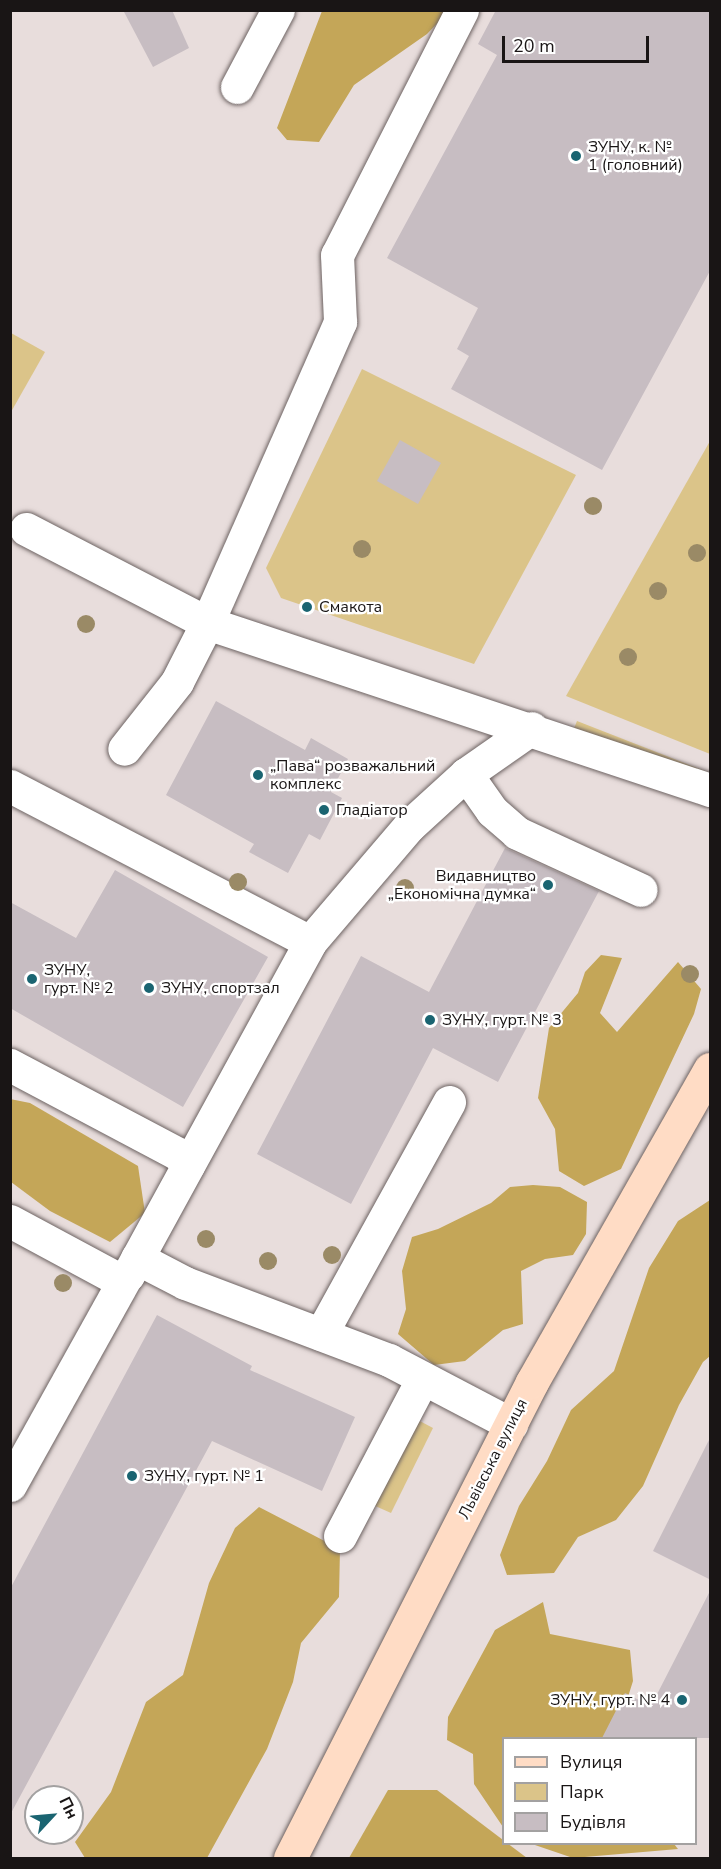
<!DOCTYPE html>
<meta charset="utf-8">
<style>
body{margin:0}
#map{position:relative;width:721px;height:1869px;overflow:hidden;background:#e8dddc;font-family:"Nunito Sans",sans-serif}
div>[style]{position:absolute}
.green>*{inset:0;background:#dbc489}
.forest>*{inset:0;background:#c4a658}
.building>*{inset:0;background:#c7bdc2}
.roads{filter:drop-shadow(0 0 2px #6d6362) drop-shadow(0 0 2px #6d6362)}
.minor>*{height:33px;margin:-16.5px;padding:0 16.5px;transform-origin:16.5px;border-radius:16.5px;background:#fff}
.major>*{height:33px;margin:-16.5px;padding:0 16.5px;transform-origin:16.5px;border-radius:16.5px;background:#ffdcc5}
.trees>*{width:18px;height:18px;margin:-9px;border-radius:50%;background:#9a8a66}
.dots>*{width:16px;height:16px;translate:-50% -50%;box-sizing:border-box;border:3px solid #fff;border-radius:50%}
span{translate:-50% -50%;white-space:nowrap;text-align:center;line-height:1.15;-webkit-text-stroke:4.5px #fff;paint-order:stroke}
.poi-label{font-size:16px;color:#191515}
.left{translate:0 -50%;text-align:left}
.right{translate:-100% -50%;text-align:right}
.street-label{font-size:16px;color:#191515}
.frame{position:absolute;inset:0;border:12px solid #191515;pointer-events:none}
.legend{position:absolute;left:502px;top:1737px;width:195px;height:108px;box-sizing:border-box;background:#fff;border:2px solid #a3a1a1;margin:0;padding:8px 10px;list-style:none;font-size:18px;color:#191515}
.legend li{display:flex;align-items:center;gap:12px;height:30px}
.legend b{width:30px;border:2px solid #a3a1a1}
.north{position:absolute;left:24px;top:1785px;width:60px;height:60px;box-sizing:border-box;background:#fff;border:2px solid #a3a1a1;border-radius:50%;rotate:64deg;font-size:16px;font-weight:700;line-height:24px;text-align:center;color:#191515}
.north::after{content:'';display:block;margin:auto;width:21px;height:27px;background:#1a6471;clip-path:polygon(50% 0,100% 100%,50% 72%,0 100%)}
.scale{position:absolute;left:502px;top:36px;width:147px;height:27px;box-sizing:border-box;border:3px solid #191515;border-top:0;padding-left:8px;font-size:18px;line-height:21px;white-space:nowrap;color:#191515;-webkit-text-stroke:4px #fff;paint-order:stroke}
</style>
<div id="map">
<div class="green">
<i style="clip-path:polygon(11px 333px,45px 352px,11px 412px)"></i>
<i style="clip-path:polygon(362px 369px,576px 475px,474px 664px,281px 598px,266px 568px)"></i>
<i style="clip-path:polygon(710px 441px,710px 754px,566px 696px)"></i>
<i style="clip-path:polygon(577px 721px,710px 773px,573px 731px)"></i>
<i style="clip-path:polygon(416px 1419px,433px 1428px,391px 1513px,373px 1505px)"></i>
</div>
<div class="forest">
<i style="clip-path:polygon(322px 11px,449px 11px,427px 34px,354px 85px,319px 142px,287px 140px,277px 128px)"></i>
<i style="clip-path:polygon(601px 955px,622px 958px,600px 1013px,617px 1032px,678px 962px,701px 989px,694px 1014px,621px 1169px,584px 1186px,559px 1171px,555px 1129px,538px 1098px,549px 1028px,578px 993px,585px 972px)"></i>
<i style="clip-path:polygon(10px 1099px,30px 1103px,138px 1166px,145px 1213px,110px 1242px,50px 1211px,11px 1182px)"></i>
<i style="clip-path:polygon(533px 1185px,560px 1187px,587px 1202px,586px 1234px,573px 1255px,545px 1259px,521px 1271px,523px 1324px,503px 1330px,465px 1361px,434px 1365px,398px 1334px,406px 1309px,402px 1271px,412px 1237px,438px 1229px,491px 1203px,510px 1187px)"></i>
<i style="clip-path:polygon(710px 1200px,710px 1356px,703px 1362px,679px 1405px,643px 1486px,616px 1520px,578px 1537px,554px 1573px,507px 1575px,500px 1555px,519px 1506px,547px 1461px,571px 1410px,614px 1371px,649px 1268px,678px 1221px)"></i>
<i style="clip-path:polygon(259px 1507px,340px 1549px,339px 1597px,301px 1643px,293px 1682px,267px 1749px,207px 1858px,85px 1858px,75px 1842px,111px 1792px,146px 1702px,183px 1675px,209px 1583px,235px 1528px)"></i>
<i style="clip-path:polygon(543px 1602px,550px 1634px,630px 1650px,633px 1681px,615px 1738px,504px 1738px,503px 1827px,474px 1784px,473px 1754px,447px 1740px,448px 1717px,495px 1630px)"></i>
<i style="clip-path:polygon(388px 1790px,437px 1790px,527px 1858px,349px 1858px)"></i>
<i style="clip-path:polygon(532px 1844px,674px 1844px,678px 1849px,573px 1858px)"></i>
</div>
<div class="building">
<i style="clip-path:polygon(123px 10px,172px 10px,189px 48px,153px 67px)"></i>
<i style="clip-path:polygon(496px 10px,711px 10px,711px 269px,602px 470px,451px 389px,469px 356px,457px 349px,478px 308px,387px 258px,497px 55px,478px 44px)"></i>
<i style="clip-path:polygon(400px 440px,441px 463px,418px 504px,377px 481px)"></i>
<i style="clip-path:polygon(216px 701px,305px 750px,311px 738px,348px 759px,331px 792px,342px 798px,320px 840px,309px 834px,288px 873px,249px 852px,254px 844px,166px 795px)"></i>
<i style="clip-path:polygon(505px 848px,599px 891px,498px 1082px,433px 1048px,351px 1204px,257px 1154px,361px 956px,429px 992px)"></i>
<i style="clip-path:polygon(115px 870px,268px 957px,183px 1107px,10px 1008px,10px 902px,76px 938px)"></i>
<i style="clip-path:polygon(157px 1315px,252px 1366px,250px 1370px,355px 1417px,322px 1491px,212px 1441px,10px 1815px,10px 1589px)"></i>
<i style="clip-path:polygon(711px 1436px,711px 1580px,653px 1551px)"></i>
<i style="clip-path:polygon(711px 1589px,711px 1738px,602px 1738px,625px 1693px,651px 1706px)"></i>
</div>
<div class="roads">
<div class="minor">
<i style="left:462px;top:10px;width:275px;rotate:117deg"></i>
<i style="left:337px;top:255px;width:67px;rotate:87.4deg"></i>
<i style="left:340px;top:322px;width:329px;rotate:113.8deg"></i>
<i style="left:207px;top:623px;width:530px;rotate:18.37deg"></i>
<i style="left:237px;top:87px;width:87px;rotate:-62deg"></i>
<i style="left:26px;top:529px;width:204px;rotate:27.4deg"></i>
<i style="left:207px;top:623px;width:66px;rotate:117deg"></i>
<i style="left:177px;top:682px;width:85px;rotate:128.3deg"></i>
<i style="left:466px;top:774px;width:45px;rotate:54.9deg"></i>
<i style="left:492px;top:811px;width:33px;rotate:41deg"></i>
<i style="left:517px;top:833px;width:136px;rotate:24.7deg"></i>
<i style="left:10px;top:786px;width:338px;rotate:27.5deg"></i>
<i style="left:10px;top:1065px;width:190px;rotate:27.9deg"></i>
<i style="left:178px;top:1154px;width:15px;rotate:48deg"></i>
<i style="left:10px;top:1221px;width:120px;rotate:28.3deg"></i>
<i style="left:116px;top:1278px;width:12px;rotate:-14deg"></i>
<i style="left:128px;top:1275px;width:379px;rotate:-61.3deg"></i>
<i style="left:310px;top:942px;width:153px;rotate:-49.5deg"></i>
<i style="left:409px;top:826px;width:77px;rotate:-42.4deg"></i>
<i style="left:466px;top:774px;width:80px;rotate:-34.9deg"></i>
<i style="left:137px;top:1258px;width:54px;rotate:27.5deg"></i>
<i style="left:185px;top:1283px;width:218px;rotate:20.7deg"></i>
<i style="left:389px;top:1360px;width:138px;rotate:27.7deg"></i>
<i style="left:321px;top:1334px;width:265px;rotate:-61.1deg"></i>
<i style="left:10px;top:1485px;width:237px;rotate:-60.9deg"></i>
<i style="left:340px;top:1536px;width:178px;rotate:-62.3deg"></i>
</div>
<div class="major">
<i style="left:290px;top:1858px;width:534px;rotate:-63.05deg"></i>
<i style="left:532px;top:1382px;width:360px;rotate:-60.4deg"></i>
</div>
</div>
<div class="trees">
<i style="left:593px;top:506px"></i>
<i style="left:362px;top:549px"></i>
<i style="left:697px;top:553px"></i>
<i style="left:658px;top:591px"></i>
<i style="left:86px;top:624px"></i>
<i style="left:628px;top:657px"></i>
<i style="left:238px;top:882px"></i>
<i style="left:405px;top:888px"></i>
<i style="left:690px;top:974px"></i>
<i style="left:206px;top:1239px"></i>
<i style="left:332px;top:1255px"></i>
<i style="left:268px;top:1261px"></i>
<i style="left:63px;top:1283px"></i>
</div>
<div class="dots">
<i style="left:576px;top:156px;background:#1a6471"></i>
<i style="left:307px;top:607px;background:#1a6471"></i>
<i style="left:258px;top:775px;background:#1a6471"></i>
<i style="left:324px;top:810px;background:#1a6471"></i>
<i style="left:548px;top:885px;background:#1a6471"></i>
<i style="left:32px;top:979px;background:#1a6471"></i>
<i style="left:149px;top:988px;background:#1a6471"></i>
<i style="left:430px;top:1020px;background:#1a6471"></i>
<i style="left:132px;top:1476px;background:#1a6471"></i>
<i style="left:682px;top:1700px;background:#1a6471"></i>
</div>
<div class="poi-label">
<span class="left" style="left:588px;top:156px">ЗУНУ, к. №<br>1 (головний)</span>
<span class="left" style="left:319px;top:607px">Смакота</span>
<span class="left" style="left:270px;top:775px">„Пава“ розважальний<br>комплекс</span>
<span class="left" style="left:336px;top:810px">Гладіатор</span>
<span class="right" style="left:536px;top:885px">Видавництво<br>„Економічна думка“</span>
<span class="left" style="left:44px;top:979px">ЗУНУ,<br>гурт. № 2</span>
<span class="left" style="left:161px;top:988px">ЗУНУ, спортзал</span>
<span class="left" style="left:442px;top:1020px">ЗУНУ, гурт. № 3</span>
<span class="left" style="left:144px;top:1476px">ЗУНУ, гурт. № 1</span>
<span class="right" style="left:670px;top:1700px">ЗУНУ, гурт. № 4</span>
</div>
<div class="street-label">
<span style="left:493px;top:1459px;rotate:-63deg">Львівська вулиця</span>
</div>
<div class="frame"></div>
<ul class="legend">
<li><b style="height:8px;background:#ffdcc5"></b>Вулиця</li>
<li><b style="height:16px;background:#dbc489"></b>Парк</li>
<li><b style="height:16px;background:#c7bdc2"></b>Будівля</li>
</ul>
<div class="north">Пн</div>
<div class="scale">20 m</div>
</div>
